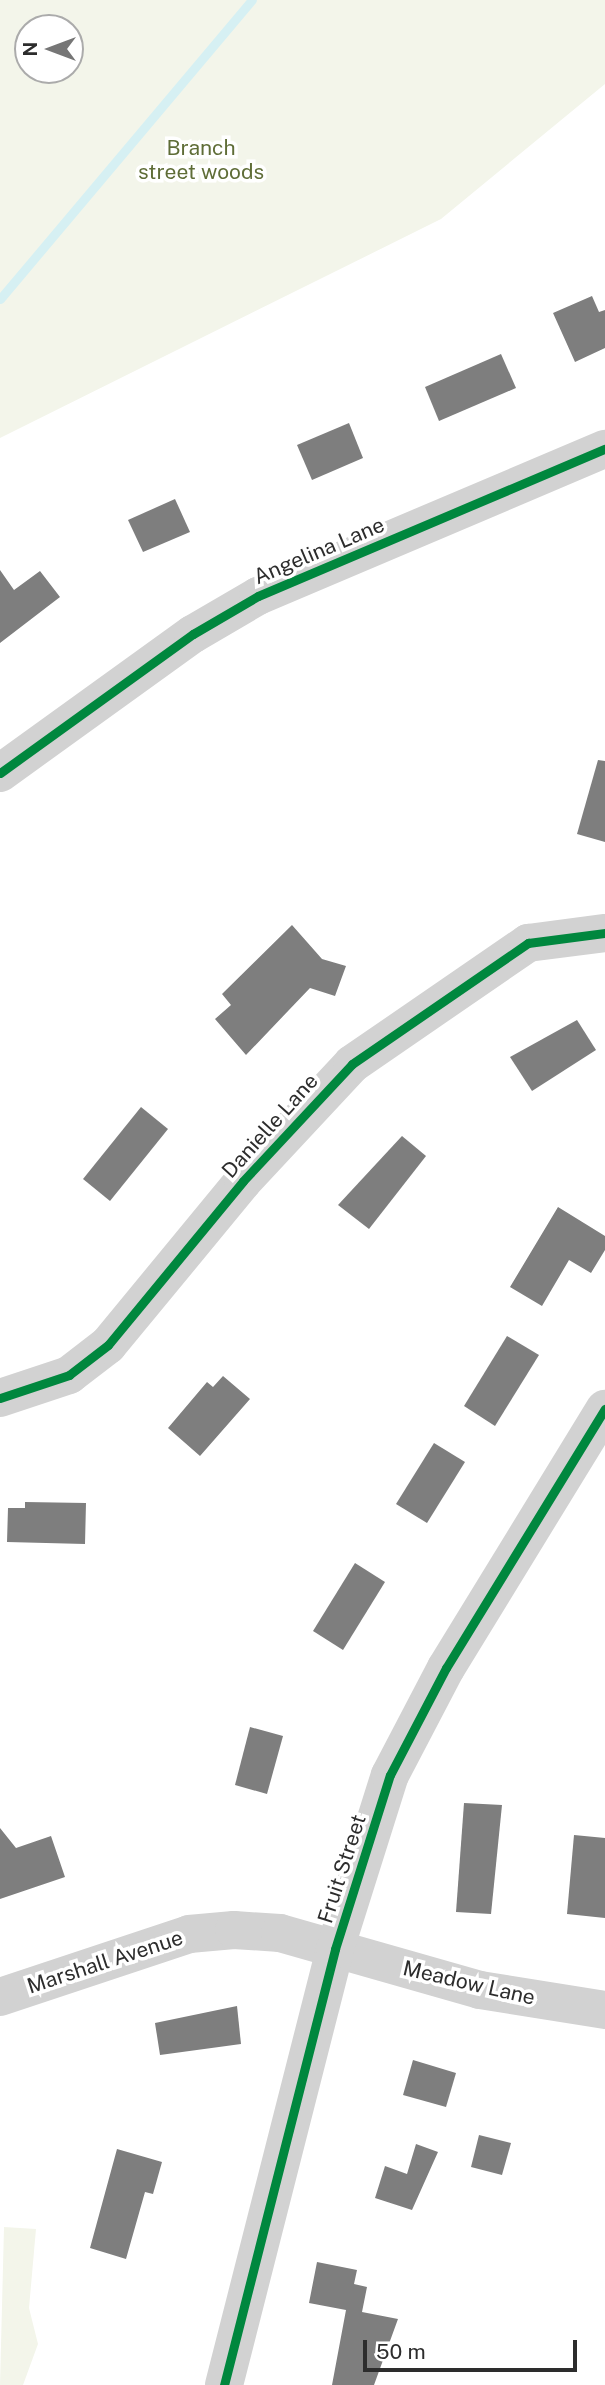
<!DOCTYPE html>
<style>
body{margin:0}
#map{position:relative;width:605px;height:2385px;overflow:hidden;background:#fff;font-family:"Public Sans",sans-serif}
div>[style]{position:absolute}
.green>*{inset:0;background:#f3f5ea}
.stream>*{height:9px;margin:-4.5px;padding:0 4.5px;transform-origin:4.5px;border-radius:4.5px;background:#d6f0f3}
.building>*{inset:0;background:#7e7e7e}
.minor>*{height:38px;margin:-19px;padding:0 19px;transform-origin:19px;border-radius:19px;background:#d2d2d2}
.cycleway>*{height:9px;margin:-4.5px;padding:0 4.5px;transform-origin:4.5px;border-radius:4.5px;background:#00873e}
span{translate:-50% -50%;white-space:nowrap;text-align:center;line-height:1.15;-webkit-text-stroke:7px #fff;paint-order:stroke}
.park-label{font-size:21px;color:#5f6d37}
.street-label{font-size:21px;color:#2d2d2d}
.north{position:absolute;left:14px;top:14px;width:70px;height:70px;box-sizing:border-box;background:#fff;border:2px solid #ababab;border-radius:50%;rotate:270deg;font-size:19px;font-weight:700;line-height:28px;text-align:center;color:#2d2d2d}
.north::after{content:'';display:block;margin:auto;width:24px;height:32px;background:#767676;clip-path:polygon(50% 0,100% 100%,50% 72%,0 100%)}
.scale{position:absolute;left:363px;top:2340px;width:214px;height:32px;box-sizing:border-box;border:4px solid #2d2d2d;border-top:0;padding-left:9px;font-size:21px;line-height:24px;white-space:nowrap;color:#2d2d2d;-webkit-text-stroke:5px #fff;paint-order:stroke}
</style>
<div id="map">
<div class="green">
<i style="clip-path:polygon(evenodd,0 0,605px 0,605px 84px,441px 219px,0 438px,0 0,70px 28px,70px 70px,28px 70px,28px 28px,70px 28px)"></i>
<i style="clip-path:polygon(4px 2227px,36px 2229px,29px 2308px,38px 2344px,23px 2385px,0 2385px)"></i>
</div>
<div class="stream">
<i style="left:0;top:299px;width:391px;rotate:-49.9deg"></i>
</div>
<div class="building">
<i style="clip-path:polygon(592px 296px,599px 312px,605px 310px,605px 348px,575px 362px,553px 313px)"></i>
<i style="clip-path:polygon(501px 354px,516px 388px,439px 421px,425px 387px)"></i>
<i style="clip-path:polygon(349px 423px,363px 458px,312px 480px,297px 445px)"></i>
<i style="clip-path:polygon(175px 499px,190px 532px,143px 552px,128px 520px)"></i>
<i style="clip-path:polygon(0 570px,14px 590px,40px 571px,60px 597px,0 643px)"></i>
<i style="clip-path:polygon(598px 760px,605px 761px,605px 842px,577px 834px)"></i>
<i style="clip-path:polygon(292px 925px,322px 959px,346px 966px,335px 996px,310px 988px,246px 1055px,215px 1019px,231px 1005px,222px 994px)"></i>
<i style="clip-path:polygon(577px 1020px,596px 1050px,532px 1091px,510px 1057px)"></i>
<i style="clip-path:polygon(141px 1107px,168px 1129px,110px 1201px,83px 1179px)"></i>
<i style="clip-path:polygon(402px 1136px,426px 1156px,369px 1229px,338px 1205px)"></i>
<i style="clip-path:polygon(558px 1207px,605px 1236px,605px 1250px,591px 1273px,569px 1260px,542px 1306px,510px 1287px)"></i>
<i style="clip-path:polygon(507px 1336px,539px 1355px,495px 1426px,464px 1406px)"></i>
<i style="clip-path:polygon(223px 1376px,250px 1399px,200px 1456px,168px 1428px,207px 1382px,213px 1387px)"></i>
<i style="clip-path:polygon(434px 1443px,465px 1462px,427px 1523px,396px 1504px)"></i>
<i style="clip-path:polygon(25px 1502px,86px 1503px,85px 1544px,7px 1542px,8px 1508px,25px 1508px)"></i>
<i style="clip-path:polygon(355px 1563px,385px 1582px,343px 1650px,313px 1631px)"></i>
<i style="clip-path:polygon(250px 1727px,283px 1736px,267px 1794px,235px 1785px)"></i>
<i style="clip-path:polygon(464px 1803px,502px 1805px,491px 1914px,456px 1912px)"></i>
<i style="clip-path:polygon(0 1828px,16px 1848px,51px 1836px,65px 1877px,0 1899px)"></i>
<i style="clip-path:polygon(574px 1835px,605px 1838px,605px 1918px,567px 1914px)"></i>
<i style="clip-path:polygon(237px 2006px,241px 2044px,160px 2055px,155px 2023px)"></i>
<i style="clip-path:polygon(413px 2060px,456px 2073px,446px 2107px,403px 2095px)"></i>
<i style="clip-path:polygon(479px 2135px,511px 2143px,502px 2175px,471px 2167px)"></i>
<i style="clip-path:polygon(416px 2144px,438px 2152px,412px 2210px,375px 2198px,385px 2166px,407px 2174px)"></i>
<i style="clip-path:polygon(117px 2149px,162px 2162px,153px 2194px,145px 2192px,126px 2259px,90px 2248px)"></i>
<i style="clip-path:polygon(317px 2262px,357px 2270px,354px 2284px,367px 2287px,362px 2312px,398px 2319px,374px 2385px,332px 2385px,346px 2310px,309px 2303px)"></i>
</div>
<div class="minor">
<i style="left:0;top:773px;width:238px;rotate:-35.8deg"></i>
<i style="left:193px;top:634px;width:75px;rotate:-30.3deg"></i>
<i style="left:258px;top:596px;width:377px;rotate:-23deg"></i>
<i style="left:0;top:1398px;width:73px;rotate:-18.4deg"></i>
<i style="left:69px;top:1375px;width:49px;rotate:-37.6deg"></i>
<i style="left:108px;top:1345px;width:212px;rotate:-50.5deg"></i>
<i style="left:243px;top:1181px;width:160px;rotate:-47deg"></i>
<i style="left:352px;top:1064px;width:214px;rotate:-34.5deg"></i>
<i style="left:528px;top:943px;width:78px;rotate:-7.4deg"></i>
<i style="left:0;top:1997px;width:199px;rotate:-18.4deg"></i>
<i style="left:189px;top:1934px;width:45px;rotate:-5.1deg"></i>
<i style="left:234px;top:1930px;width:46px;rotate:3.7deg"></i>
<i style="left:280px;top:1933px;width:208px;rotate:15.9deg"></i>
<i style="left:480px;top:1990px;width:127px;rotate:9.1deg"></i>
<i style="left:224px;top:2385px;width:450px;rotate:-75.7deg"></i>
<i style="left:335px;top:1949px;width:182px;rotate:-72.5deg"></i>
<i style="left:390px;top:1775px;width:121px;rotate:-62.4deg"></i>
<i style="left:446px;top:1668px;width:304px;rotate:-58.5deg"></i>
</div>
<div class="cycleway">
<i style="left:0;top:773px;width:238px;rotate:-35.8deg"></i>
<i style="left:193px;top:634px;width:75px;rotate:-30.3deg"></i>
<i style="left:258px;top:596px;width:377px;rotate:-23deg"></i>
<i style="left:0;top:1398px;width:73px;rotate:-18.4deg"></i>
<i style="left:69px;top:1375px;width:49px;rotate:-37.6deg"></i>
<i style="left:108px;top:1345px;width:212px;rotate:-50.5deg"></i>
<i style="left:243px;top:1181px;width:160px;rotate:-47deg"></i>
<i style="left:352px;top:1064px;width:214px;rotate:-34.5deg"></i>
<i style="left:528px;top:943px;width:78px;rotate:-7.4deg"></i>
<i style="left:224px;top:2385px;width:450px;rotate:-75.7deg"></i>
<i style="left:335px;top:1949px;width:182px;rotate:-72.5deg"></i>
<i style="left:390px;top:1775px;width:121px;rotate:-62.4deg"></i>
<i style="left:446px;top:1668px;width:304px;rotate:-58.5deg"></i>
</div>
<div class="park-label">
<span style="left:201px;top:160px">Branch<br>street woods</span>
</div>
<div class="street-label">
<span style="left:319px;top:551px;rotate:-23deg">Angelina Lane</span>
<span style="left:270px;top:1126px;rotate:-48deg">Danielle Lane</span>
<span style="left:342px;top:1869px;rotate:-72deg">Fruit Street</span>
<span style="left:105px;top:1962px;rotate:-18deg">Marshall Avenue</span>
<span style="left:469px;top:1983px;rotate:13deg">Meadow Lane</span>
</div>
<div class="north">N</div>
<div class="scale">50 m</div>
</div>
